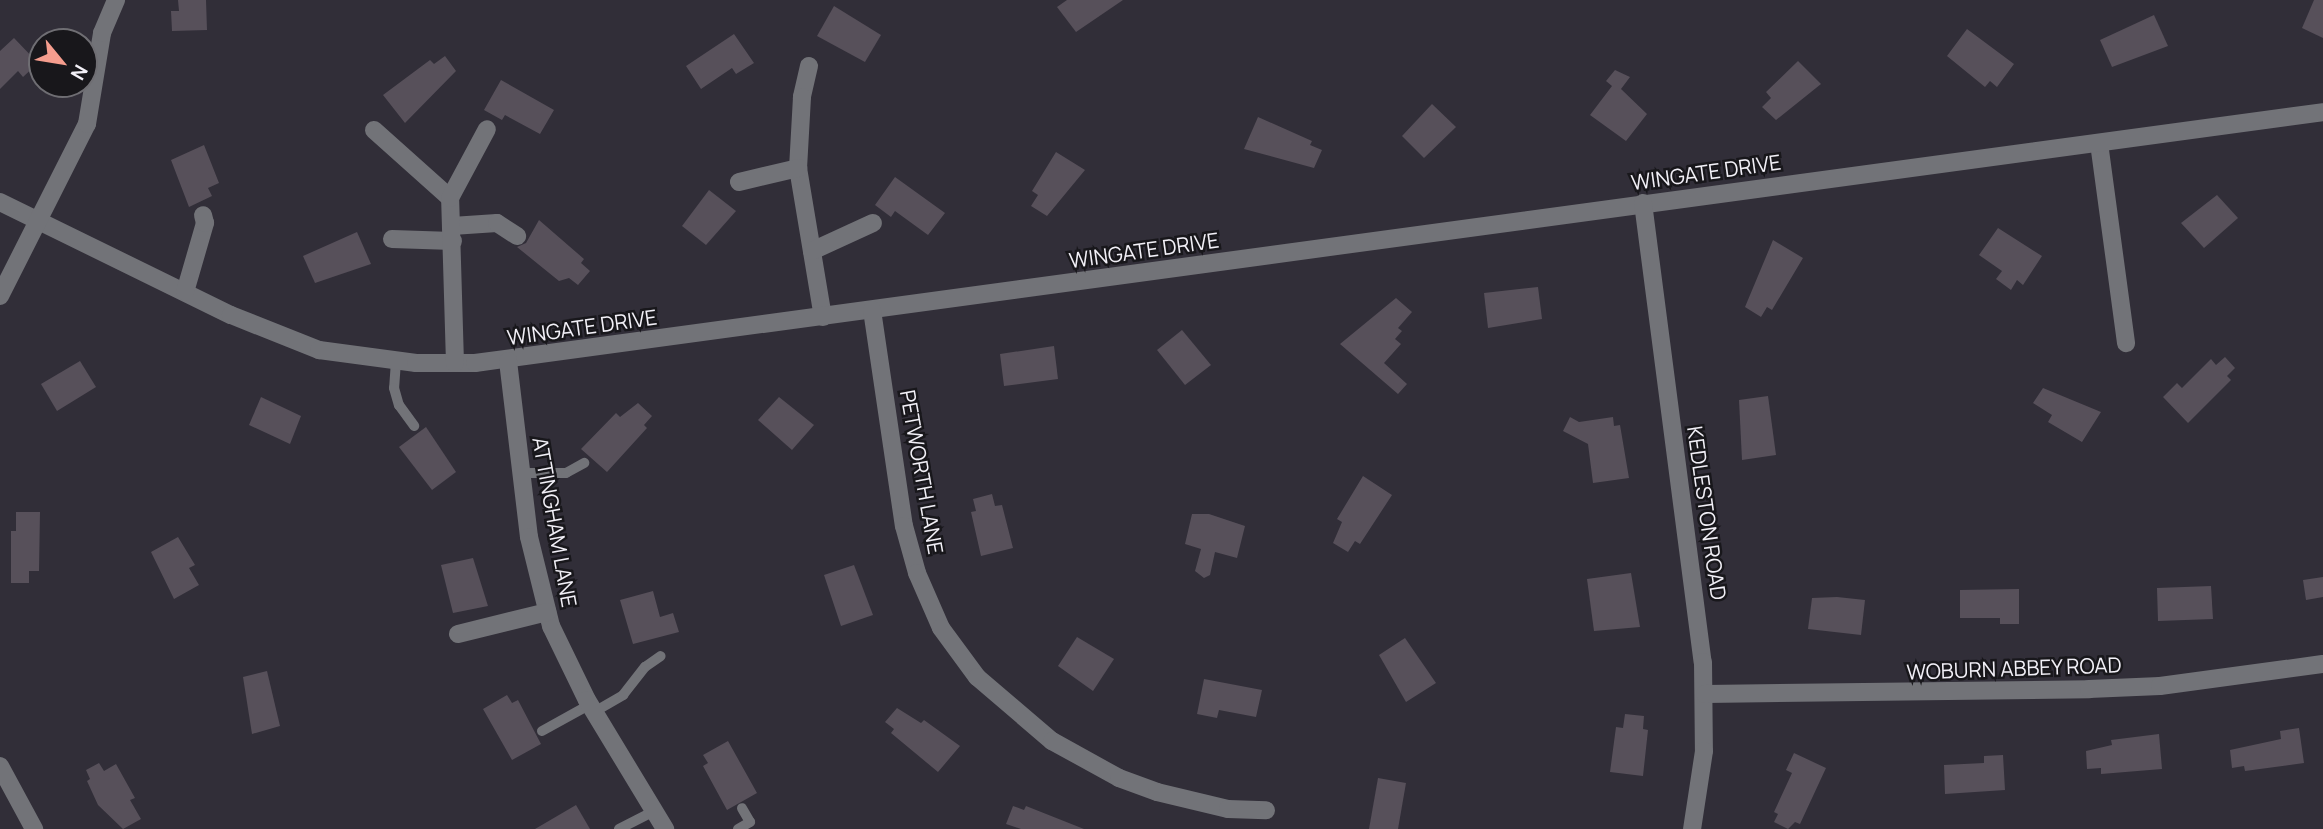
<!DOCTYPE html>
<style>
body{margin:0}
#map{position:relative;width:2323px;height:829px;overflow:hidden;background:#312e38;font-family:Manrope,sans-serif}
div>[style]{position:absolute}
.building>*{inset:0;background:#57505a}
.service>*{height:10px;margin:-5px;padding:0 5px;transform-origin:5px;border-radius:5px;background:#727378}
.minor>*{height:18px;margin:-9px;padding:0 9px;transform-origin:9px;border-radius:9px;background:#727378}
span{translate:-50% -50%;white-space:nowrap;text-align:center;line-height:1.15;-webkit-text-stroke:5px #18171b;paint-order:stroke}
.street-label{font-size:21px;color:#f2f0f7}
.north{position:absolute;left:28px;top:28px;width:70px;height:70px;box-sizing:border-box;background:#18171b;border:2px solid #6f6e73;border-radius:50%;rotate:120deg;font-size:19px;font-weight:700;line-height:28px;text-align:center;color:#f2f0f7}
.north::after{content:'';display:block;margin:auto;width:24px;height:32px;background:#f59d8e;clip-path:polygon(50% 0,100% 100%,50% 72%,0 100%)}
</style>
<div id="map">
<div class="building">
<i style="clip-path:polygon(178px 0,206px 0,207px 30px,172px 31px,171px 11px,179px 11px)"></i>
<i style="clip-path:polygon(1067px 0,1123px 0,1076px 32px,1057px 7px)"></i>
<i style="clip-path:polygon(2314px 0,2323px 0,2323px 38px,2302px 28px)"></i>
<i style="clip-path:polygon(834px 6px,881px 35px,865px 62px,817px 36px)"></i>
<i style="clip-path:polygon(2154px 15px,2168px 46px,2112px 67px,2100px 40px)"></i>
<i style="clip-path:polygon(1967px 29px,2014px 64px,1997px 87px,1990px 81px,1985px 87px,1947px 56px)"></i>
<i style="clip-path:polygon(734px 34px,754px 63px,736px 74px,732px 68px,701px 89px,686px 66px)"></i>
<i style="clip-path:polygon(14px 38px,38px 63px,23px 77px,18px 71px,0 89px,0 51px)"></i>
<i style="clip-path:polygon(445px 56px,456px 71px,405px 123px,383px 95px,430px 60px,434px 64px)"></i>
<i style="clip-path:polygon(1798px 61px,1821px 84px,1776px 120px,1762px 107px,1771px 98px,1766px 92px)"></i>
<i style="clip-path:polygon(1615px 70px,1630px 77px,1621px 89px,1647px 114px,1626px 141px,1590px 115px,1612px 86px,1606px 81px)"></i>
<i style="clip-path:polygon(501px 80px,554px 110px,540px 134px,505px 115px,502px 120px,484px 110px)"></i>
<i style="clip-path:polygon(1432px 104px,1456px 127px,1424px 158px,1402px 136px)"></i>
<i style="clip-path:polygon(1258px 117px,1312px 141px,1310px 145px,1322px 150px,1314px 168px,1244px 149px)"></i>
<i style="clip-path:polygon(204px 145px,219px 183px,208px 188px,212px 196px,189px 207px,171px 160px)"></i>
<i style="clip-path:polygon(1056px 152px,1085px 170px,1047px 216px,1031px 206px,1038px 195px,1032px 191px)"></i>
<i style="clip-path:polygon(895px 177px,945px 213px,928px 235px,895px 211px,891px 217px,875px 205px)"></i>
<i style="clip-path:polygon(709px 190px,736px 211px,706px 245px,682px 226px)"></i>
<i style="clip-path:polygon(2217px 195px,2238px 218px,2204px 248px,2181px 223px)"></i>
<i style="clip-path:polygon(539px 220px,584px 259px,581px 263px,590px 271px,578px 285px,569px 278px,559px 281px,517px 247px,526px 243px)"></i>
<i style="clip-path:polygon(1998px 228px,2042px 256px,2023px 285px,2017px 280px,2011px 290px,1996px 279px,2002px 271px,1979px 255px)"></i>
<i style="clip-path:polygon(357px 232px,371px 264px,315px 283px,303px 256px)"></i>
<i style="clip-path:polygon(1773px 240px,1803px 258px,1772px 310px,1767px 307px,1761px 317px,1745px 307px)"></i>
<i style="clip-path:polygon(1538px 287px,1542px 319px,1488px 328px,1484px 293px)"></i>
<i style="clip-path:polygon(1396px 298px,1412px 312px,1398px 328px,1402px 331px,1395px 339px,1401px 344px,1384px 363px,1407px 384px,1398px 394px,1340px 344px)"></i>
<i style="clip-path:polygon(1182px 330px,1211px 365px,1185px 385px,1157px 350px)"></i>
<i style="clip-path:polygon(1054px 346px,1058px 379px,1004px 386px,1000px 354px)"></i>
<i style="clip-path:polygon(2225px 357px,2235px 368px,2227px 376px,2231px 380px,2188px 423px,2163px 397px,2177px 383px,2182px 388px,2211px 359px,2216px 365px)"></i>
<i style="clip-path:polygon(80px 361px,96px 387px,57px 411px,41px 384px)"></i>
<i style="clip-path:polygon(2043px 388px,2101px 412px,2082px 442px,2048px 422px,2052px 415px,2033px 403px)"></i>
<i style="clip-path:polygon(1768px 396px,1776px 455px,1742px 460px,1739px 400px)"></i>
<i style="clip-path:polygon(261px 397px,301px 416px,290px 444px,249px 425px)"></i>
<i style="clip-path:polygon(779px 397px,814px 425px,792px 450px,758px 420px)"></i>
<i style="clip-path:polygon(638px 403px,652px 416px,644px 425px,647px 428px,607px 472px,581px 449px,616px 413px,620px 417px)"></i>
<i style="clip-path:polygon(1570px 417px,1579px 422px,1613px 417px,1614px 426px,1620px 425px,1629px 478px,1593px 483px,1588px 444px,1563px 431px)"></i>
<i style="clip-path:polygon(426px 427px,456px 472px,432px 490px,399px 447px)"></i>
<i style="clip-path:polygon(1363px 476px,1392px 495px,1360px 544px,1355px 541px,1348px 552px,1333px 543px,1342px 522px,1337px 519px)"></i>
<i style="clip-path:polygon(992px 494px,995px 506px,1002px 505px,1013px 548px,981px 556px,971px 512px,976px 511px,973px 499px)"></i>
<i style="clip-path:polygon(16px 512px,40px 512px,39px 571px,29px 571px,29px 583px,11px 583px,11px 531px,16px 531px)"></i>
<i style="clip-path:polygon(1192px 514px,1209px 514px,1245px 526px,1237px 558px,1215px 552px,1210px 575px,1204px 578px,1195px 571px,1201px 549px,1185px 544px)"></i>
<i style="clip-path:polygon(178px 537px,195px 565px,189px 568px,199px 585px,174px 599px,151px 552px)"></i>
<i style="clip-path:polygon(473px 558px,488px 606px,453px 613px,441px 565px)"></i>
<i style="clip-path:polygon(854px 565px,873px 615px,841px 626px,824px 575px)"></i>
<i style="clip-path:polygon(1631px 573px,1640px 627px,1594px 631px,1587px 579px)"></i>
<i style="clip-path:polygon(2323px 577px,2323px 597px,2306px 600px,2303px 580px)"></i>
<i style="clip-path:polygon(2211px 586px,2213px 619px,2158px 621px,2157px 588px)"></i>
<i style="clip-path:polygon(2019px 589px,2019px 624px,2000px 624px,2000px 618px,1960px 618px,1960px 590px)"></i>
<i style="clip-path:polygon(653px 591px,660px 617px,673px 613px,679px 632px,633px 644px,620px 600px)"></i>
<i style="clip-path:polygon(1837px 597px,1865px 600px,1861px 635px,1808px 629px,1812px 598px)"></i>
<i style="clip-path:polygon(1077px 637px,1114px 659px,1093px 691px,1058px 666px)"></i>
<i style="clip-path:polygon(1405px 638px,1436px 683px,1406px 702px,1379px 655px)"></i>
<i style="clip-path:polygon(267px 671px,280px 726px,252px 734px,243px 677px)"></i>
<i style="clip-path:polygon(1204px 679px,1262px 690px,1256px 717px,1219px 710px,1217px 718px,1197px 714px)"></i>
<i style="clip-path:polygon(507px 695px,512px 703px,518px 700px,541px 744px,512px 760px,483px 709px)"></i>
<i style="clip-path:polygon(897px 708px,921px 723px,924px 720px,960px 746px,938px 772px,891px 733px,894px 729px,885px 722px)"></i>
<i style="clip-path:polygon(1625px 714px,1644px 716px,1643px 729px,1648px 730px,1643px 776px,1610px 772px,1616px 727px,1623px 728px)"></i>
<i style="clip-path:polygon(2299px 728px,2304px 763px,2245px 771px,2244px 766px,2232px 768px,2230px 750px,2281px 739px,2280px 731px)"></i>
<i style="clip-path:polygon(2159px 734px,2162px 769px,2101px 774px,2101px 768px,2087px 769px,2086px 751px,2112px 745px,2111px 740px)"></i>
<i style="clip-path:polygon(728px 741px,757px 793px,727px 810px,703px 766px,708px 763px,703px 755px)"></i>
<i style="clip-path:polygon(1794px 753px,1826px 768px,1800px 824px,1795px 822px,1788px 829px,1774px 822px,1778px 814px,1774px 812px,1792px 773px,1786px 770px)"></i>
<i style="clip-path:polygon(2003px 755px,2005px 790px,1945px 794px,1944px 765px,1984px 763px,1984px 756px)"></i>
<i style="clip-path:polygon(99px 763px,104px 771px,116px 764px,135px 798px,130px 800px,141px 819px,123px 829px,98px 805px,87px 781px,90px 779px,86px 770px)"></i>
<i style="clip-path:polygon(1378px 778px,1406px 783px,1398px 829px,1369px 829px)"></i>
<i style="clip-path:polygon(576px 805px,590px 829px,535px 829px)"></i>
<i style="clip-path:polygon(1013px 806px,1024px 810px,1026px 806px,1084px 829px,1021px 829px,1006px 824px)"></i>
</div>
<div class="service">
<i style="left:396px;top:361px;width:27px;rotate:94deg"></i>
<i style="left:394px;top:388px;width:18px;rotate:74deg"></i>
<i style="left:399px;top:405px;width:26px;rotate:54deg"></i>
<i style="left:521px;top:473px;width:45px"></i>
<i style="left:566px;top:473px;width:21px;rotate:-29deg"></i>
<i style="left:594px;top:712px;width:34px;rotate:-30deg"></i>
<i style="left:623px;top:695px;width:36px;rotate:-52deg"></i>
<i style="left:645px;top:667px;width:19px;rotate:-35deg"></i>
<i style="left:542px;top:731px;width:54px;rotate:-29deg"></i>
<i style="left:619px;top:829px;width:39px;rotate:-27deg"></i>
<i style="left:738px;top:829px;width:14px;rotate:-30deg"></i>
<i style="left:750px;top:822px;width:16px;rotate:-120deg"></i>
</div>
<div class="minor">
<i style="left:809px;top:66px;width:32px;rotate:103deg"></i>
<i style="left:802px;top:97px;width:71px;rotate:93.2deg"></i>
<i style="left:798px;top:168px;width:151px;rotate:80.5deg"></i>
<i style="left:374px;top:130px;width:102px;rotate:41.8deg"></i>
<i style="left:2099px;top:143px;width:202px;rotate:82.3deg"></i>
<i style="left:739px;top:182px;width:61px;rotate:-13.3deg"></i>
<i style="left:0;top:202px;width:257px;rotate:26.1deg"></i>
<i style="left:231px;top:315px;width:95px;rotate:21.7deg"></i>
<i style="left:319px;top:350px;width:98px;rotate:7.6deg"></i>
<i style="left:416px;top:363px;width:59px"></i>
<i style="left:475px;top:363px;width:1865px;rotate:-7.73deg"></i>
<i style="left:1643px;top:203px;width:463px;rotate:82.6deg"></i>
<i style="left:1703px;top:662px;width:89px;rotate:89.4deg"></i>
<i style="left:1704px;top:751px;width:79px;rotate:98.7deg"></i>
<i style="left:452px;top:226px;width:45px;rotate:-3.8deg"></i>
<i style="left:497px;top:223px;width:24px;rotate:33deg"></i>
<i style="left:392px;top:239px;width:61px;rotate:1.9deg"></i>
<i style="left:812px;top:251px;width:67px;rotate:-24.7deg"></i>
<i style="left:185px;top:292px;width:72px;rotate:-73.8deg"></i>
<i style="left:205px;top:223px;width:8px;rotate:-104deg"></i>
<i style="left:0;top:296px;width:193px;rotate:-63.2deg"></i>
<i style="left:87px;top:124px;width:92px;rotate:-80.6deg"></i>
<i style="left:102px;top:33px;width:36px;rotate:-67deg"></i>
<i style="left:872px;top:310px;width:218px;rotate:81.6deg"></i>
<i style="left:904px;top:526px;width:49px;rotate:74.5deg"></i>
<i style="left:917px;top:573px;width:60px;rotate:66.4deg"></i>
<i style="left:941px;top:628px;width:61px;rotate:53.7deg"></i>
<i style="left:977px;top:677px;width:99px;rotate:40.5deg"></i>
<i style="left:1052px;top:741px;width:77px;rotate:28.9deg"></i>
<i style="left:1119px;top:778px;width:40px;rotate:20.2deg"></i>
<i style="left:1157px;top:792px;width:73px;rotate:13.5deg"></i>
<i style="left:1228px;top:809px;width:38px;rotate:2deg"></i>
<i style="left:508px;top:361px;width:177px;rotate:83.2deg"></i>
<i style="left:529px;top:537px;width:92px;rotate:76.1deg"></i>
<i style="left:551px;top:626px;width:82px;rotate:64.1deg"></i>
<i style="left:587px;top:700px;width:151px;rotate:58.8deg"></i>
<i style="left:455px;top:363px;width:165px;rotate:-91.7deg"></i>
<i style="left:450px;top:198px;width:78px;rotate:-61.8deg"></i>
<i style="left:458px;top:634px;width:92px;rotate:-13.9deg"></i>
<i style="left:1705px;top:694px;width:384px;rotate:-0.7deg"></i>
<i style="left:2089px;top:689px;width:71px;rotate:-2.4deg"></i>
<i style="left:2160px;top:686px;width:164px;rotate:-7.7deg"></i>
<i style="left:0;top:766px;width:72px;rotate:61.6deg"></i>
</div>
<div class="street-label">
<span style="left:1706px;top:172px;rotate:-8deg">WINGATE DRIVE</span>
<span style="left:1144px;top:250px;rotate:-8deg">WINGATE DRIVE</span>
<span style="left:582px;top:327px;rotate:-8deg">WINGATE DRIVE</span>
<span style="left:922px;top:472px;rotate:80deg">PETWORTH LANE</span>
<span style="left:1707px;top:513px;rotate:82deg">KEDLESTON ROAD</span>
<span style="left:555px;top:522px;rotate:80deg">ATTINGHAM LANE</span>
<span style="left:2014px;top:668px;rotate:-2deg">WOBURN ABBEY ROAD</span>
</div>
<div class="north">N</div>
</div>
